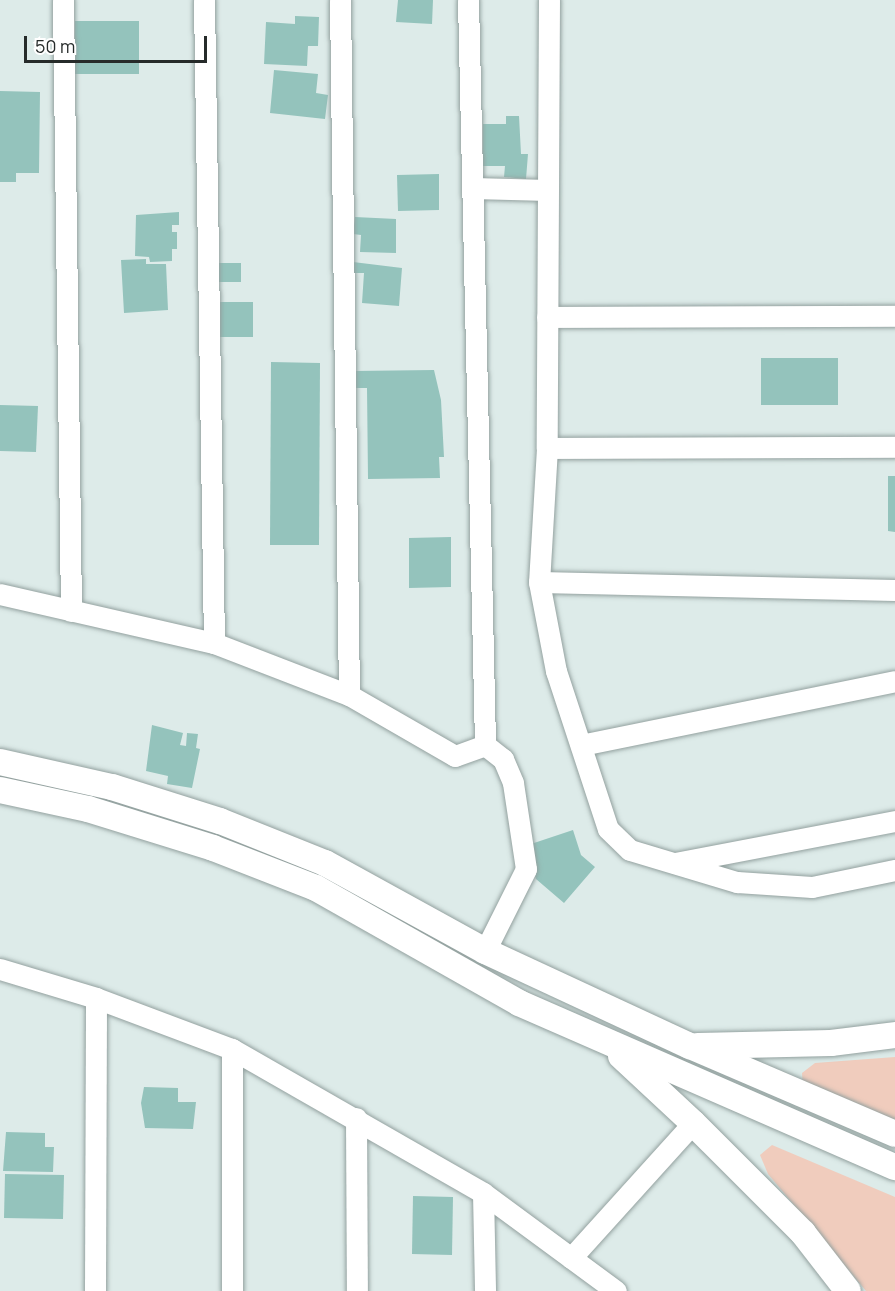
<!DOCTYPE html>
<style>
body{margin:0}
#map{position:relative;width:895px;height:1291px;overflow:hidden;background:#ddebe9;font-family:Manrope,sans-serif}
div>[style]{position:absolute}
.green>*{inset:0;background:#f0ccbd}
.building>*{inset:0;background:#94c3bc}
.roads{filter:drop-shadow(0 0 2px #93a19f) drop-shadow(0 0 2px #93a19f)}
.minor>*{height:21px;margin:-10.5px;padding:0 10.5px;transform-origin:10.5px;border-radius:10.5px;background:#fff}
.tertiary>*{height:26px;margin:-13px;padding:0 13px;transform-origin:13px;border-radius:13px;background:#fff}
span{translate:-50% -50%;white-space:nowrap;text-align:center;line-height:1.15;-webkit-text-stroke:5px #fff;paint-order:stroke}
.scale{position:absolute;left:24px;top:36px;width:183px;height:27px;box-sizing:border-box;border:3px solid #262b2a;border-top:0;padding-left:8px;font-size:18px;line-height:21px;white-space:nowrap;color:#262b2a;-webkit-text-stroke:4px #fff;paint-order:stroke}
</style>
<div id="map">
<div class="green">
<i style="clip-path:polygon(895px 1057px,895px 1128px,803px 1088px,802px 1073px,815px 1063px)"></i>
<i style="clip-path:polygon(772px 1145px,895px 1197px,895px 1291px,866px 1291px,768px 1174px,760px 1155px)"></i>
</div>
<div class="building">
<i style="clip-path:polygon(398px 0,433px 0,432px 24px,396px 22px)"></i>
<i style="clip-path:polygon(295px 16px,319px 17px,318px 46px,308px 46px,307px 66px,264px 64px,266px 22px,295px 24px)"></i>
<i style="clip-path:polygon(75px 21px,139px 21px,139px 74px,75px 74px)"></i>
<i style="clip-path:polygon(274px 70px,318px 74px,316px 93px,328px 95px,325px 119px,270px 113px)"></i>
<i style="clip-path:polygon(0 91px,40px 92px,39px 173px,16px 173px,16px 182px,0 182px)"></i>
<i style="clip-path:polygon(506px 116px,519px 116px,521px 154px,528px 154px,526px 179px,504px 177px,505px 166px,483px 166px,483px 124px,506px 124px)"></i>
<i style="clip-path:polygon(439px 174px,439px 210px,398px 211px,397px 175px)"></i>
<i style="clip-path:polygon(179px 212px,179px 225px,172px 225px,172px 232px,177px 232px,177px 249px,172px 249px,172px 261px,150px 262px,149px 257px,135px 256px,136px 215px)"></i>
<i style="clip-path:polygon(355px 217px,396px 219px,396px 253px,360px 252px,361px 235px,353px 234px)"></i>
<i style="clip-path:polygon(146px 259px,146px 264px,166px 264px,168px 310px,124px 313px,121px 260px)"></i>
<i style="clip-path:polygon(353px 262px,402px 268px,399px 306px,362px 303px,364px 273px,352px 273px)"></i>
<i style="clip-path:polygon(219px 263px,241px 263px,241px 282px,218px 282px)"></i>
<i style="clip-path:polygon(218px 302px,253px 302px,253px 337px,218px 337px)"></i>
<i style="clip-path:polygon(761px 358px,838px 358px,838px 405px,761px 405px)"></i>
<i style="clip-path:polygon(271px 362px,320px 363px,319px 545px,270px 545px)"></i>
<i style="clip-path:polygon(434px 370px,441px 400px,444px 457px,439px 457px,440px 478px,368px 479px,367px 388px,354px 388px,354px 371px)"></i>
<i style="clip-path:polygon(0 405px,38px 406px,36px 452px,0 451px)"></i>
<i style="clip-path:polygon(888px 476px,895px 476px,895px 532px,888px 531px)"></i>
<i style="clip-path:polygon(451px 537px,451px 587px,409px 588px,409px 538px)"></i>
<i style="clip-path:polygon(152px 725px,183px 733px,180px 745px,186px 746px,187px 733px,198px 734px,196px 748px,200px 749px,192px 788px,167px 784px,168px 776px,146px 771px)"></i>
<i style="clip-path:polygon(573px 830px,581px 855px,595px 867px,564px 903px,536px 879px,525px 846px)"></i>
<i style="clip-path:polygon(144px 1087px,178px 1088px,178px 1102px,196px 1102px,193px 1129px,145px 1128px,141px 1103px)"></i>
<i style="clip-path:polygon(6px 1132px,45px 1133px,45px 1147px,54px 1147px,53px 1172px,3px 1171px)"></i>
<i style="clip-path:polygon(5px 1174px,64px 1175px,63px 1219px,4px 1218px)"></i>
<i style="clip-path:polygon(413px 1196px,453px 1197px,452px 1255px,412px 1254px)"></i>
</div>
<div class="roads">
<div class="minor">
<i style="left:63px;top:0;width:611px;rotate:89.25deg"></i>
<i style="left:204px;top:0;width:643px;rotate:89.11deg"></i>
<i style="left:340px;top:0;width:695px;rotate:89.26deg"></i>
<i style="left:468px;top:0;width:745px;rotate:88.69deg"></i>
<i style="left:549px;top:0;width:448px;rotate:90.3deg"></i>
<i style="left:547px;top:448px;width:134px;rotate:93.4deg"></i>
<i style="left:539px;top:582px;width:91px;rotate:79.2deg"></i>
<i style="left:556px;top:671px;width:166px;rotate:71.8deg"></i>
<i style="left:608px;top:829px;width:30px;rotate:44deg"></i>
<i style="left:630px;top:850px;width:112px;rotate:16.7deg"></i>
<i style="left:737px;top:882px;width:75px;rotate:3.8deg"></i>
<i style="left:812px;top:887px;width:85px;rotate:-11.6deg"></i>
<i style="left:474px;top:188px;width:73px;rotate:1.6deg"></i>
<i style="left:547px;top:317px;width:348px;rotate:-0.2deg"></i>
<i style="left:547px;top:448px;width:348px;rotate:-0.2deg"></i>
<i style="left:539px;top:582px;width:356px;rotate:1.3deg"></i>
<i style="left:0;top:594px;width:220px;rotate:12.9deg"></i>
<i style="left:214px;top:643px;width:145px;rotate:21.1deg"></i>
<i style="left:349px;top:695px;width:122px;rotate:29.9deg"></i>
<i style="left:455px;top:756px;width:32px;rotate:-20deg"></i>
<i style="left:485px;top:745px;width:23px;rotate:38deg"></i>
<i style="left:503px;top:759px;width:26px;rotate:67deg"></i>
<i style="left:513px;top:783px;width:87px;rotate:81.4deg"></i>
<i style="left:526px;top:869px;width:92px;rotate:116.6deg"></i>
<i style="left:581px;top:745px;width:320px;rotate:-11.5deg"></i>
<i style="left:675px;top:863px;width:224px;rotate:-10.8deg"></i>
<i style="left:0;top:969px;width:100px;rotate:16.8deg"></i>
<i style="left:96px;top:998px;width:145px;rotate:20.6deg"></i>
<i style="left:232px;top:1049px;width:289px;rotate:29.8deg"></i>
<i style="left:483px;top:1193px;width:165px;rotate:36.4deg"></i>
<i style="left:232px;top:1049px;width:242px;rotate:90deg"></i>
<i style="left:356px;top:1118px;width:173px;rotate:89.7deg"></i>
<i style="left:483px;top:1193px;width:98px;rotate:88.8deg"></i>
<i style="left:571px;top:1258px;width:182px;rotate:-47.9deg"></i>
<i style="left:95px;top:1291px;width:293px;rotate:-89.8deg"></i>
</div>
<div class="tertiary">
<i style="left:0;top:762px;width:115px;rotate:12.6deg"></i>
<i style="left:112px;top:787px;width:113px;rotate:17.5deg"></i>
<i style="left:220px;top:821px;width:113px;rotate:21.8deg"></i>
<i style="left:325px;top:863px;width:183px;rotate:28.8deg"></i>
<i style="left:485px;top:951px;width:226px;rotate:24.9deg"></i>
<i style="left:690px;top:1046px;width:223px;rotate:23.2deg"></i>
<i style="left:0;top:790px;width:90px;rotate:12.2deg"></i>
<i style="left:88px;top:809px;width:131px;rotate:17.3deg"></i>
<i style="left:213px;top:848px;width:110px;rotate:21.2deg"></i>
<i style="left:316px;top:888px;width:233px;rotate:29.5deg"></i>
<i style="left:519px;top:1003px;width:410px;rotate:23.6deg"></i>
<i style="left:698px;top:1046px;width:133px;rotate:-1.3deg"></i>
<i style="left:831px;top:1043px;width:64px;rotate:-7.1deg"></i>
<i style="left:621px;top:1056px;width:98px;rotate:42.9deg"></i>
<i style="left:693px;top:1123px;width:156px;rotate:45deg"></i>
<i style="left:803px;top:1233px;width:73px;rotate:52.2deg"></i>
</div>
</div>
<div class="scale">50 m</div>
</div>
